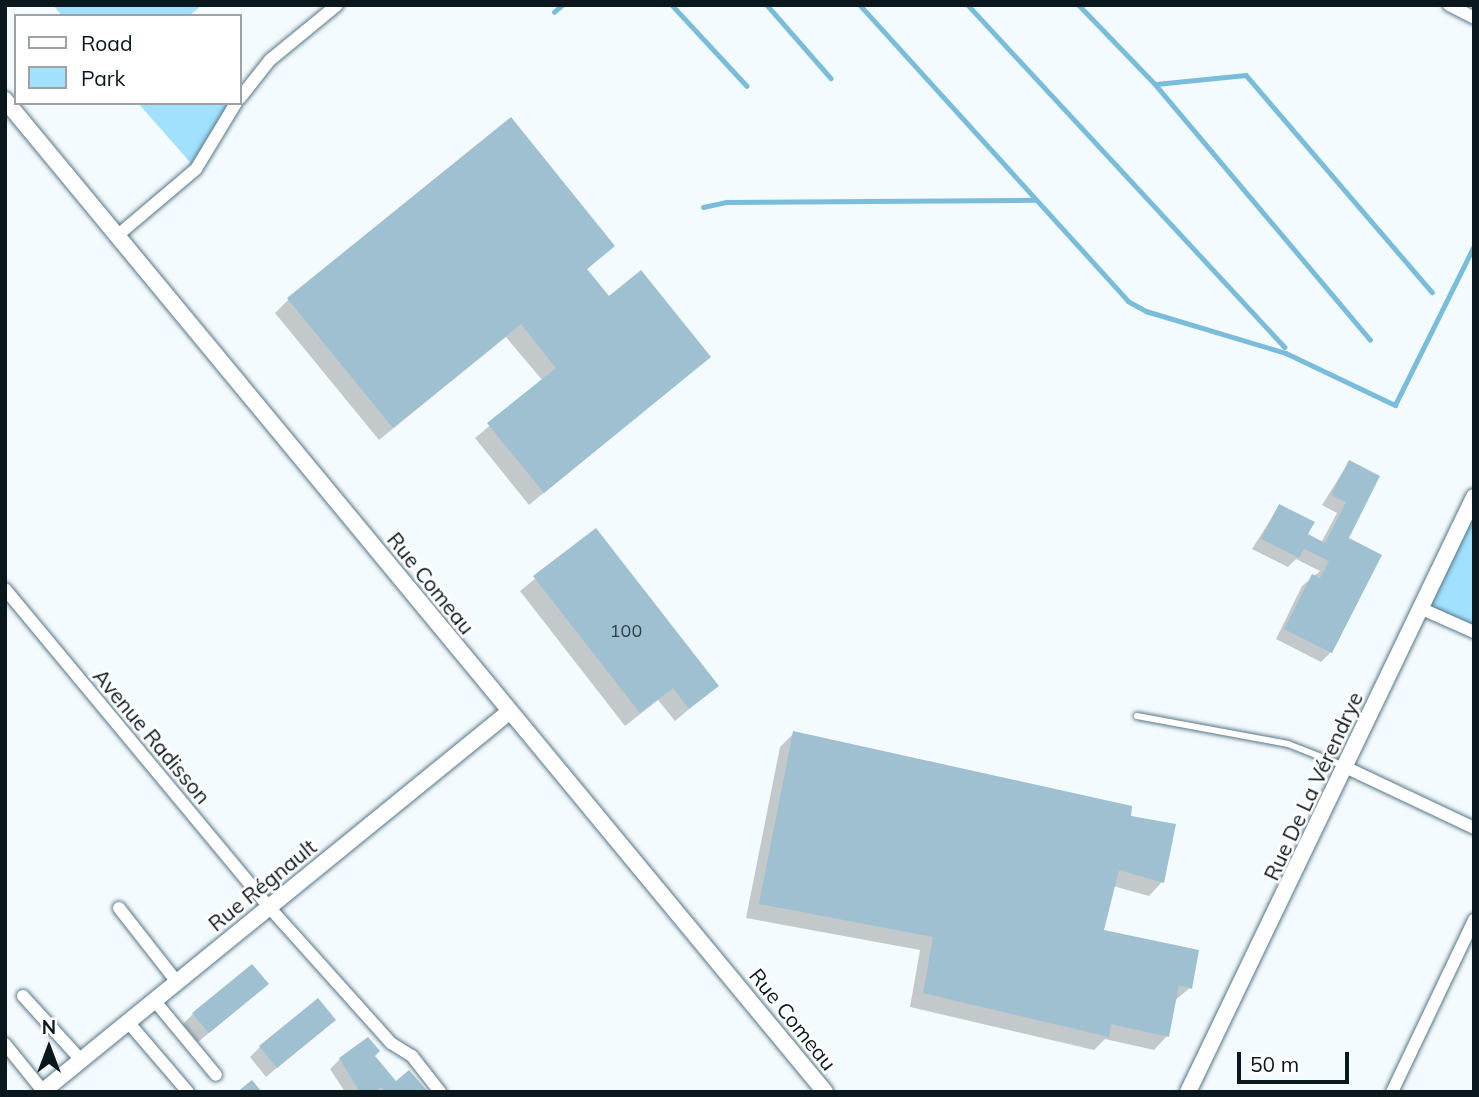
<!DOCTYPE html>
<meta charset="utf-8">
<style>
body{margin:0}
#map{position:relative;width:1479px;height:1097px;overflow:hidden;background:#f4fbfe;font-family:Mulish,sans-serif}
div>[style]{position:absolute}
.green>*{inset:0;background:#a1e1fe}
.shadow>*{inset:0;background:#0003}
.stream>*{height:4.5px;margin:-2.25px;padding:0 2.25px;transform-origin:2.25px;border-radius:2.25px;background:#7abddb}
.building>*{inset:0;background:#9ec0d0}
.roads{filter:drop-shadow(0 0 2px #577786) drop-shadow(0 0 2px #577786)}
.service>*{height:6px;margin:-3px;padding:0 3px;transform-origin:3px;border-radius:3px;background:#fff}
.minor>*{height:12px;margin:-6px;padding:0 6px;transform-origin:6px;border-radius:6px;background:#fff}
.tertiary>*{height:16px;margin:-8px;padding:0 8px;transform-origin:8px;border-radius:8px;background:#fff}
span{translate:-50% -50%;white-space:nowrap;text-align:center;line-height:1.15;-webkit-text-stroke:5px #fff;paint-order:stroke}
.number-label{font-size:18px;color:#2f414a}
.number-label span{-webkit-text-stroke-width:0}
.street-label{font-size:21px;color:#0a171d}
.frame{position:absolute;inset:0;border:7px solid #0a171d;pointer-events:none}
.legend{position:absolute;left:14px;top:14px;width:228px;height:91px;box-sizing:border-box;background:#fff;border:2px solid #9da2a5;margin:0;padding:9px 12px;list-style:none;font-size:21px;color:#0a171d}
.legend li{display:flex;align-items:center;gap:14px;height:35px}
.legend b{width:35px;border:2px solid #9da2a5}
.north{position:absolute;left:14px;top:1013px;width:70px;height:70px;-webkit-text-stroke:5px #fff;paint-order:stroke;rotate:0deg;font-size:19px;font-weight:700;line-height:28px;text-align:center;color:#0a171d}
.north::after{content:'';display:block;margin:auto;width:24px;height:32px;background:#0a171d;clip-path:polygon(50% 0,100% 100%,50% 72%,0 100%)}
.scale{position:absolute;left:1237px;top:1052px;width:112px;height:32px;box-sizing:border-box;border:4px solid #0a171d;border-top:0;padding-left:9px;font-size:21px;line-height:24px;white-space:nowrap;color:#0a171d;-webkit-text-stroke:5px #fff;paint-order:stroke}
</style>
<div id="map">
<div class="green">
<i style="clip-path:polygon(53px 5px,202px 5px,189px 16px,62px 16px)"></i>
<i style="clip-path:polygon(138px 103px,236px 103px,196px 169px)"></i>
<i style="clip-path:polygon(1474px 500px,1474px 627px,1425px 605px)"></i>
</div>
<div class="shadow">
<i style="clip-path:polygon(613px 245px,586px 270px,609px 299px,709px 357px,529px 505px,475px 438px,543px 381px,506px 337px,379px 440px,275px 313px,289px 299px)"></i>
<i style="clip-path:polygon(1349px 462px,1346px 539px,1331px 652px,1321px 662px,1276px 639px,1302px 586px,1320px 571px,1296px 559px,1288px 567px,1252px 549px,1279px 506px,1306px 535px,1321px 543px,1337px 513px,1322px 505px)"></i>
<i style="clip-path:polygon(596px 530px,717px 685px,675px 721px,658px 700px,625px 726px,520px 591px)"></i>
<i style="clip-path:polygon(794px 733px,1129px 817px,1162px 882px,1149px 896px,1113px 886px,1102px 932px,1190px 988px,1174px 1001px,1167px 1036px,1154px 1050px,1105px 1039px,1094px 1050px,910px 1007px,920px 950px,746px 918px,780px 747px)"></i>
<i style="clip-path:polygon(256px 994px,198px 1042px,183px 1024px,193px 1014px)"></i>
<i style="clip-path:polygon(333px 1020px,266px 1077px,250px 1057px,260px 1047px)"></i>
<i style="clip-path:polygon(373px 1056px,396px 1083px,425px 1092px,345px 1092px,330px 1069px,340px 1059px)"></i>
</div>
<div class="stream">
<i style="left:672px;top:5px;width:110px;rotate:47.2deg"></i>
<i style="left:767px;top:5px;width:97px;rotate:48.8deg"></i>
<i style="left:860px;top:5px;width:399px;rotate:47.8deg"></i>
<i style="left:1128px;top:301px;width:21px;rotate:29deg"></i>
<i style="left:1146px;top:311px;width:146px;rotate:16.7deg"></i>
<i style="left:1286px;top:353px;width:121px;rotate:25.5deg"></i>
<i style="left:1395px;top:405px;width:178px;rotate:-63.6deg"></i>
<i style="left:968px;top:5px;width:466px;rotate:47.2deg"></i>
<i style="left:1079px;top:5px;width:110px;rotate:46.1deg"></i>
<i style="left:1155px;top:84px;width:334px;rotate:49.9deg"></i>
<i style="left:554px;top:12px;width:11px;rotate:-41deg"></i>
<i style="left:1156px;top:84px;width:90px;rotate:-5.7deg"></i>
<i style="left:1246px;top:75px;width:286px;rotate:49.4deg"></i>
<i style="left:703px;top:207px;width:24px;rotate:-12deg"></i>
<i style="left:726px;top:202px;width:309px;rotate:-0.4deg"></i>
</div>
<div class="building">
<i style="clip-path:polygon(511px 117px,615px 246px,587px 269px,609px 296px,641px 270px,711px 357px,544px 493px,487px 423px,556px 368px,521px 324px,393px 428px,287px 298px)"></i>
<i style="clip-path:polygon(1349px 460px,1380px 476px,1349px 538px,1382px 555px,1332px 653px,1284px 629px,1312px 574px,1320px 578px,1329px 561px,1304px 549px,1299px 558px,1261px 539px,1279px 504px,1315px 522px,1308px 534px,1325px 543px,1346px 502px,1331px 495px)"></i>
<i style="clip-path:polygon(596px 528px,719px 686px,689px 709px,673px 688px,640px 713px,533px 576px)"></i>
<i style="clip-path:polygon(793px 731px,1132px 806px,1131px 816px,1176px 824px,1164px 883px,1119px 870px,1104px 930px,1199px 950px,1192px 989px,1179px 985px,1169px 1037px,1111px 1024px,1109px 1037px,923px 993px,933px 937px,759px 904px)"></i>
<i style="clip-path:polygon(252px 964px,269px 984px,209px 1033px,192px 1013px)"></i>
<i style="clip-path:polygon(318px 998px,336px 1020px,277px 1068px,259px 1046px)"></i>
<i style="clip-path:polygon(368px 1037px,380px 1051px,375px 1056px,396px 1081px,409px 1070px,428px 1092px,385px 1092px,381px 1087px,375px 1092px,360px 1092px,339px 1058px)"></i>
<i style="clip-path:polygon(252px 1080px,262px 1092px,237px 1092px)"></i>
</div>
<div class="roads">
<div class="service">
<i style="left:1137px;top:716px;width:154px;rotate:10.5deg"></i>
<i style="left:1288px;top:744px;width:60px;rotate:21.4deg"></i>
</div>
<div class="minor">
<i style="left:1449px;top:5px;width:28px;rotate:27deg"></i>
<i style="left:240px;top:98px;width:48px;rotate:-51.7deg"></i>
<i style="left:270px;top:60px;width:87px;rotate:-39.4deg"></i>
<i style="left:118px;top:235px;width:102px;rotate:-40.2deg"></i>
<i style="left:196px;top:169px;width:77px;rotate:-58.8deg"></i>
<i style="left:5px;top:589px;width:413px;rotate:50.3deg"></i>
<i style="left:269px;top:907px;width:183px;rotate:48.1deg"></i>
<i style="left:391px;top:1043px;width:25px;rotate:32deg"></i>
<i style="left:412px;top:1056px;width:46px;rotate:52.1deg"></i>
<i style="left:1422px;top:609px;width:57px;rotate:23.9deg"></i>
<i style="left:1345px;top:767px;width:143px;rotate:25.3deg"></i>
<i style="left:119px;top:908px;width:94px;rotate:51.9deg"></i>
<i style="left:23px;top:996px;width:86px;rotate:47.8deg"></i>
<i style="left:154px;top:1000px;width:97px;rotate:50.4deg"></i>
<i style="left:128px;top:1022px;width:92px;rotate:49.4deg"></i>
<i style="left:5px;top:1044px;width:60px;rotate:51deg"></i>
<i style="left:1392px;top:1092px;width:191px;rotate:-64.5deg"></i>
</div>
<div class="tertiary">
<i style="left:5px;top:100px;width:1287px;rotate:50.42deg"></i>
<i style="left:42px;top:1092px;width:602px;rotate:-39.14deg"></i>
<i style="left:1188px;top:1092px;width:660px;rotate:-64.33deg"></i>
</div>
</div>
<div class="number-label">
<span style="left:626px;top:631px">100</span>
</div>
<div class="street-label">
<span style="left:431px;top:583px;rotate:51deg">Rue Comeau</span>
<span style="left:152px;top:736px;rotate:50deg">Avenue Radisson</span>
<span style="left:1313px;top:786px;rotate:-65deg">Rue De La Vérendrye</span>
<span style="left:262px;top:885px;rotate:-39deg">Rue Régnault</span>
<span style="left:793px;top:1019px;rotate:51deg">Rue Comeau</span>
</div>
<div class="frame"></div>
<ul class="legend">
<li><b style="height:9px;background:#fff"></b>Road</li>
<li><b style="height:19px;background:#a1e1fe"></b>Park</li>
</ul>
<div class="north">N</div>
<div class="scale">50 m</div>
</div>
